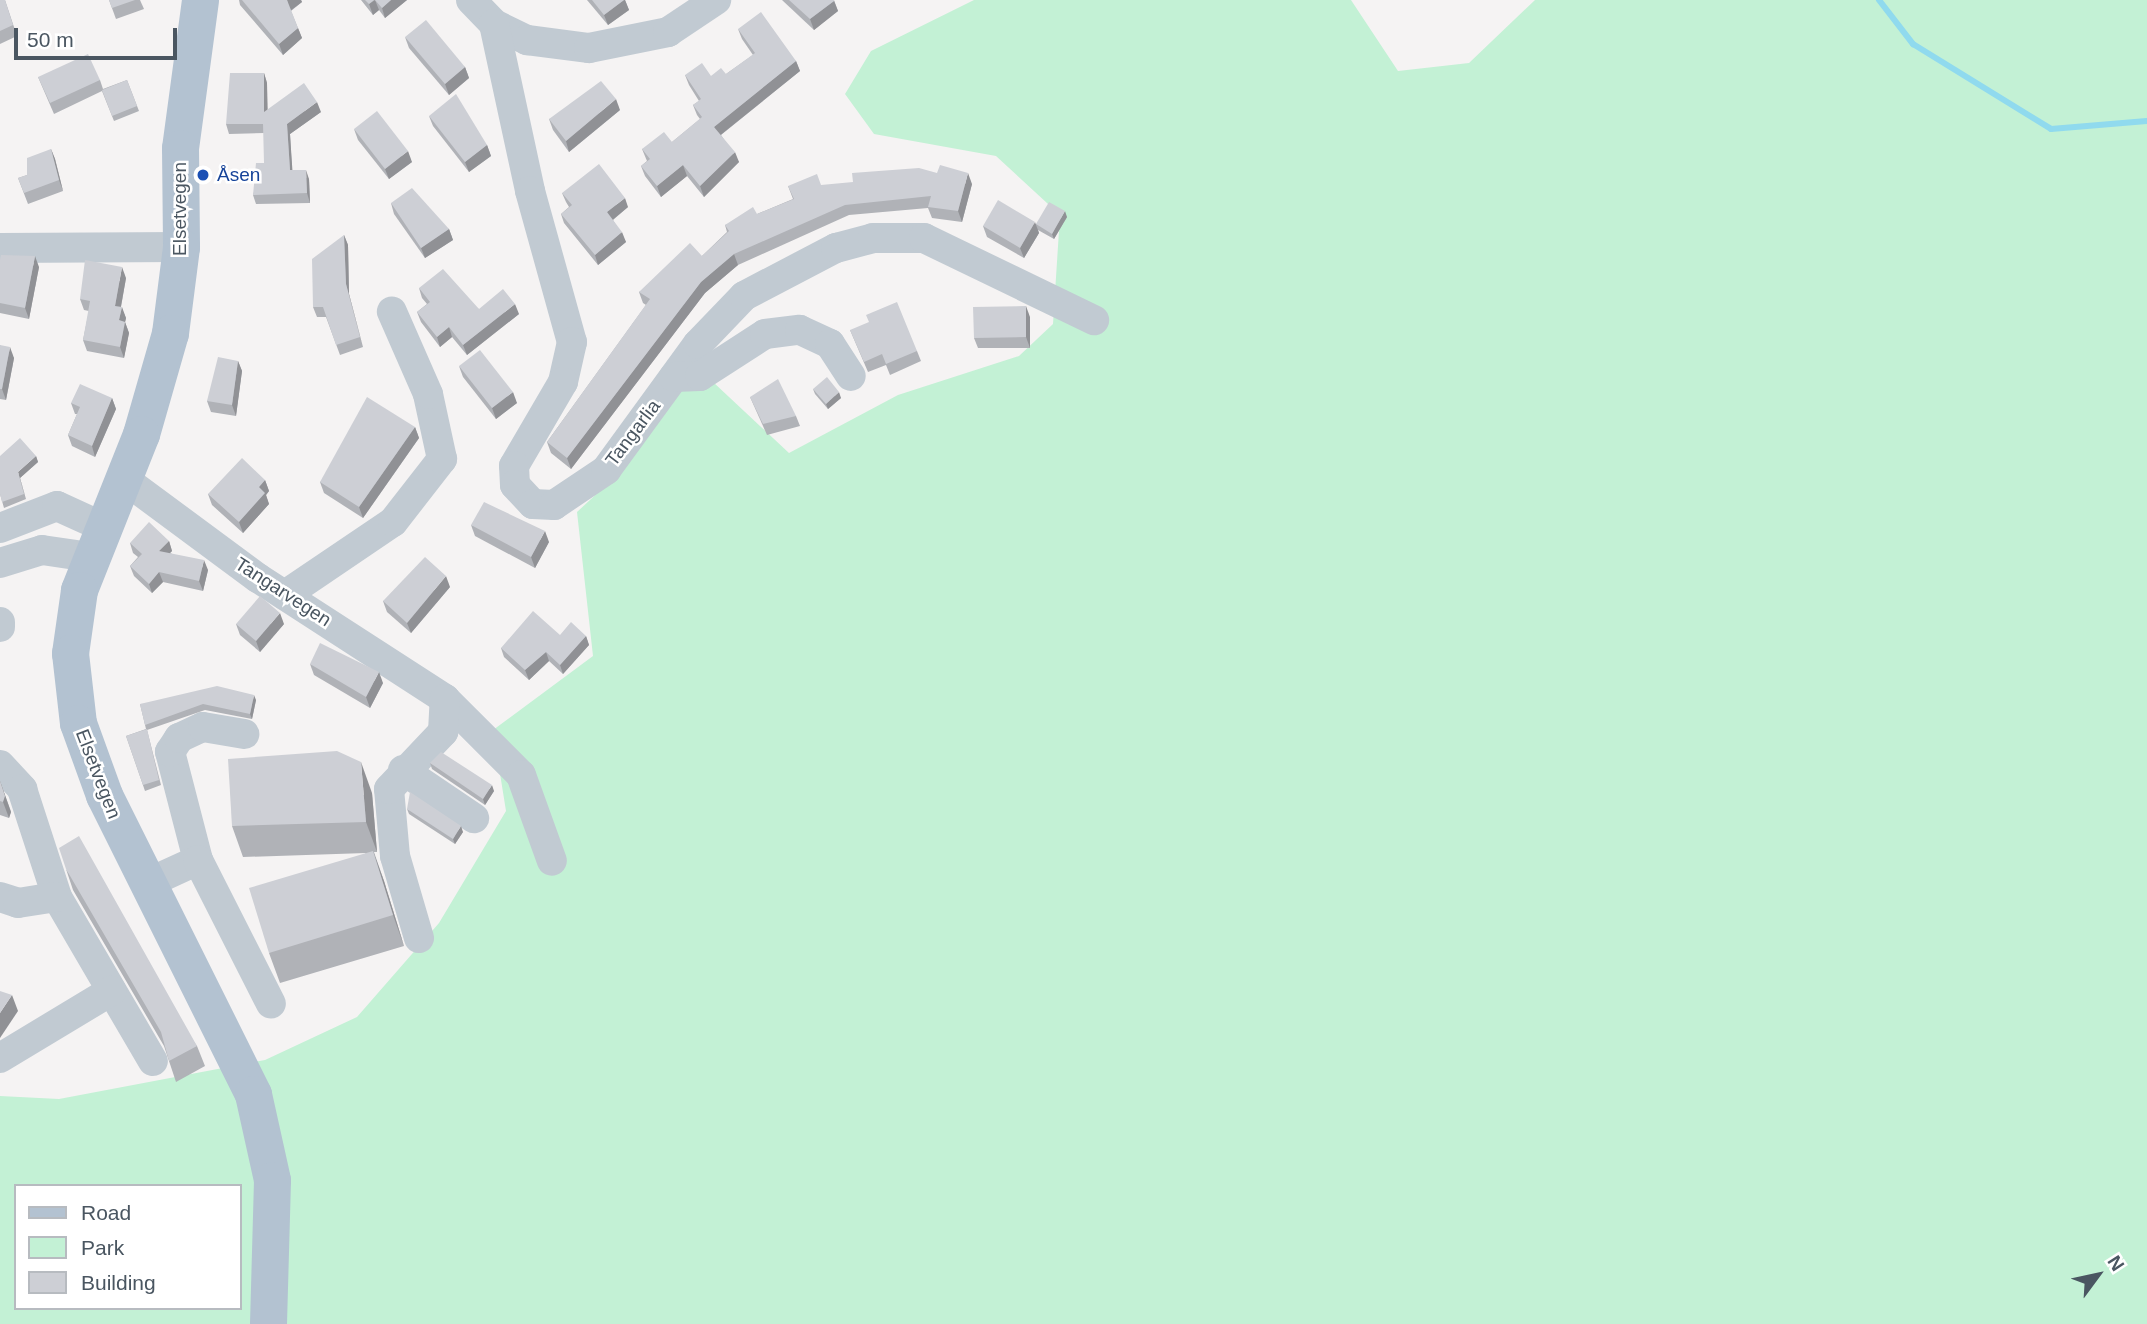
<!DOCTYPE html>
<meta charset="utf-8">
<style>
body{margin:0}
#map{position:relative;width:2147px;height:1324px;overflow:hidden;background:#f5f3f3;font-family:Arial,sans-serif}
div>[style]{position:absolute}
.green>*{inset:0;background:#c3f1d5}
.stream>*{height:6px;margin:-3px;padding:0 3px;transform-origin:3px;border-radius:3px;background:#90daee}
.minor>*{height:30px;margin:-15px;padding:0 15px;transform-origin:15px;border-radius:15px;background:#c1cad2}
.major>*{height:37px;margin:-18.5px;padding:0 18.5px;transform-origin:18.5px;border-radius:18.5px;background:#b3c2d1}
.wall>*{inset:0;background:#b0b2b7}
.shaded-wall>*{inset:0;background:#909195}
.building>*{inset:0;background:#cdcfd5}
.dots>*{width:19px;height:19px;translate:-50% -50%;box-sizing:border-box;border:4px solid #fff;border-radius:50%}
span{translate:-50% -50%;white-space:nowrap;text-align:center;line-height:1.15;-webkit-text-stroke:5px #fff;paint-order:stroke}
.transit-label{font-size:19px;color:#164399}
.left{translate:0 -50%;text-align:left}
.street-label{font-size:19px;color:#4a5661}
.legend{position:absolute;left:14px;top:1184px;width:228px;height:126px;box-sizing:border-box;background:#fff;border:2px solid #b7bbc0;margin:0;padding:9px 12px;list-style:none;font-size:21px;color:#4a5661}
.legend li{display:flex;align-items:center;gap:14px;height:35px}
.legend b{width:35px;border:2px solid #b7bbc0}
.north{position:absolute;left:2063px;top:1240px;width:70px;height:70px;-webkit-text-stroke:5px #fff;paint-order:stroke;rotate:57deg;font-size:19px;font-weight:700;line-height:28px;text-align:center;color:#4a5661}
.north::after{content:'';display:block;margin:auto;width:24px;height:32px;background:#4a5661;clip-path:polygon(50% 0,100% 100%,50% 72%,0 100%)}
.scale{position:absolute;left:14px;top:28px;width:163px;height:32px;box-sizing:border-box;border:4px solid #4a5661;border-top:0;padding-left:9px;font-size:21px;line-height:24px;white-space:nowrap;color:#4a5661;-webkit-text-stroke:5px #fff;paint-order:stroke}
</style>
<div id="map">
<div class="green">
<i style="clip-path:polygon(evenodd,974px 0,1351px 0,1398px 71px,1469px 63px,1535px 0,2147px 0,2147px 1324px,0 1324px,0 1096px,59px 1099px,265px 1060px,357px 1017px,439px 923px,506px 811px,493px 730px,593px 656px,577px 512px,617px 475px,675px 393px,713px 382px,789px 453px,898px 395px,1019px 356px,1053px 324px,1060px 215px,996px 156px,874px 134px,845px 94px,871px 51px,974px 0,16px 1186px,240px 1186px,240px 1308px,16px 1308px,16px 1186px)"></i>
</div>
<div class="stream">
<i style="left:1879px;top:0;width:56px;rotate:52.3deg"></i>
<i style="left:1913px;top:44px;width:162px;rotate:31.6deg"></i>
<i style="left:2051px;top:129px;width:96px;rotate:-4.8deg"></i>
</div>
<div class="minor">
<i style="left:471px;top:0;width:33px;rotate:46deg"></i>
<i style="left:494px;top:24px;width:37px;rotate:26deg"></i>
<i style="left:527px;top:40px;width:63px;rotate:7.4deg"></i>
<i style="left:589px;top:48px;width:81px;rotate:-11.4deg"></i>
<i style="left:668px;top:32px;width:58px;rotate:-33.7deg"></i>
<i style="left:494px;top:24px;width:171px;rotate:77.8deg"></i>
<i style="left:530px;top:191px;width:157px;rotate:74.5deg"></i>
<i style="left:572px;top:342px;width:41px;rotate:102.7deg"></i>
<i style="left:563px;top:382px;width:97px;rotate:120.3deg"></i>
<i style="left:514px;top:466px;width:19px;rotate:87deg"></i>
<i style="left:515px;top:485px;width:26px;rotate:47deg"></i>
<i style="left:533px;top:504px;width:21px;rotate:3deg"></i>
<i style="left:554px;top:505px;width:63px;rotate:-33.9deg"></i>
<i style="left:606px;top:470px;width:156px;rotate:-53.9deg"></i>
<i style="left:698px;top:344px;width:66px;rotate:-46.2deg"></i>
<i style="left:744px;top:296px;width:104px;rotate:-27.6deg"></i>
<i style="left:836px;top:248px;width:38px;rotate:-15deg"></i>
<i style="left:873px;top:238px;width:51px"></i>
<i style="left:924px;top:238px;width:189px;rotate:25.8deg"></i>
<i style="left:0;top:248px;width:181px;rotate:-0.3deg"></i>
<i style="left:674px;top:377px;width:26px;rotate:-2deg"></i>
<i style="left:700px;top:376px;width:77px;rotate:-32.9deg"></i>
<i style="left:765px;top:334px;width:35px;rotate:-7deg"></i>
<i style="left:800px;top:330px;width:33px;rotate:25deg"></i>
<i style="left:830px;top:344px;width:38px;rotate:57deg"></i>
<i style="left:124px;top:479px;width:167px;rotate:36.5deg"></i>
<i style="left:258px;top:578px;width:223px;rotate:32.9deg"></i>
<i style="left:445px;top:699px;width:107px;rotate:45deg"></i>
<i style="left:521px;top:775px;width:91px;rotate:70.2deg"></i>
<i style="left:0;top:528px;width:61px;rotate:-21.1deg"></i>
<i style="left:57px;top:506px;width:51px;rotate:24.5deg"></i>
<i style="left:0;top:563px;width:44px;rotate:-17.2deg"></i>
<i style="left:42px;top:550px;width:49px;rotate:8.3deg"></i>
<i style="left:285px;top:595px;width:130px;rotate:-34.1deg"></i>
<i style="left:393px;top:522px;width:80px;rotate:-52.1deg"></i>
<i style="left:442px;top:459px;width:66px;rotate:-102.2deg"></i>
<i style="left:428px;top:394px;width:90px;rotate:-113.7deg"></i>
<i style="left:0;top:622px;width:5px;rotate:90deg"></i>
<i style="left:0;top:765px;width:33px;rotate:47deg"></i>
<i style="left:22px;top:789px;width:114px;rotate:72deg"></i>
<i style="left:57px;top:897px;width:190px;rotate:59.7deg"></i>
<i style="left:403px;top:770px;width:86px;rotate:34.1deg"></i>
<i style="left:198px;top:860px;width:112px;rotate:-104.5deg"></i>
<i style="left:170px;top:752px;width:17px;rotate:-57deg"></i>
<i style="left:179px;top:738px;width:26px;rotate:-25deg"></i>
<i style="left:203px;top:727px;width:42px;rotate:9.7deg"></i>
<i style="left:148px;top:883px;width:55px;rotate:-24.7deg"></i>
<i style="left:198px;top:860px;width:161px;rotate:63.1deg"></i>
<i style="left:0;top:897px;width:19px;rotate:18deg"></i>
<i style="left:18px;top:903px;width:39px;rotate:-9deg"></i>
<i style="left:419px;top:938px;width:85px;rotate:-106.3deg"></i>
<i style="left:395px;top:856px;width:67px;rotate:-95.1deg"></i>
<i style="left:389px;top:789px;width:79px;rotate:-46.5deg"></i>
<i style="left:443px;top:732px;width:33px;rotate:-87deg"></i>
<i style="left:0;top:1058px;width:130px;rotate:-31.1deg"></i>
</div>
<div class="major">
<i style="left:200px;top:0;width:149px;rotate:97.7deg"></i>
<i style="left:180px;top:148px;width:99px;rotate:89.4deg"></i>
<i style="left:181px;top:247px;width:87px;rotate:97.3deg"></i>
<i style="left:170px;top:333px;width:105px;rotate:106deg"></i>
<i style="left:141px;top:434px;width:168px;rotate:111.7deg"></i>
<i style="left:79px;top:590px;width:64px;rotate:98.1deg"></i>
<i style="left:70px;top:653px;width:70px;rotate:83.5deg"></i>
<i style="left:78px;top:723px;width:77px;rotate:70.1deg"></i>
<i style="left:104px;top:795px;width:334px;rotate:63.5deg"></i>
<i style="left:253px;top:1094px;width:88px;rotate:77.5deg"></i>
<i style="left:272px;top:1180px;width:144px;rotate:91.6deg"></i>
</div>
<div class="wall">
<i style="clip-path:polygon(0 0,5px 0,17px 36px,0 44px)"></i>
<i style="clip-path:polygon(109px 0,140px 0,144px 9px,116px 19px)"></i>
<i style="clip-path:polygon(239px 0,301px 0,302px 2px,291px 11px,302px 38px,283px 55px,240px 5px)"></i>
<i style="clip-path:polygon(361px 0,407px 0,385px 18px,379px 10px,373px 15px)"></i>
<i style="clip-path:polygon(587px 0,625px 0,629px 10px,608px 25px)"></i>
<i style="clip-path:polygon(782px 0,834px 0,838px 11px,814px 30px)"></i>
<i style="clip-path:polygon(738px 29px,796px 61px,800px 71px,721px 135px,739px 162px,704px 197px,687px 176px,661px 197px,645px 176px,641px 166px,647px 161px,642px 149px,672px 142px,700px 119px,697px 115px,693px 105px,699px 101px,689px 85px,685px 75px,711px 76px,726px 74px,753px 55px,742px 39px)"></i>
<i style="clip-path:polygon(405px 37px,465px 67px,469px 78px,449px 95px,409px 48px)"></i>
<i style="clip-path:polygon(264px 73px,267px 83px,267px 110px,321px 112px,290px 134px,292px 170px,309px 179px,310px 203px,256px 204px,253px 195px,264px 163px,264px 133px,229px 134px,226px 124px)"></i>
<i style="clip-path:polygon(38px 77px,100px 80px,103px 89px,127px 80px,139px 111px,114px 121px,102px 91px,54px 114px)"></i>
<i style="clip-path:polygon(620px 110px,569px 152px,553px 130px,549px 119px)"></i>
<i style="clip-path:polygon(429px 116px,487px 145px,491px 156px,469px 172px,433px 126px)"></i>
<i style="clip-path:polygon(354px 129px,412px 162px,389px 179px,358px 140px)"></i>
<i style="clip-path:polygon(51px 149px,55px 159px,63px 191px,28px 204px,18px 178px,27px 175px)"></i>
<i style="clip-path:polygon(972px 184px,962px 222px,932px 218px,928px 208px,849px 215px,738px 265px,705px 293px,571px 469px,551px 453px,547px 442px,646px 305px,643px 303px,639px 292px,702px 256px,727px 232px,725px 225px,757px 214px,793px 199px,788px 186px)"></i>
<i style="clip-path:polygon(562px 193px,628px 207px,613px 220px,626px 242px,598px 265px,564px 223px,561px 214px,569px 207px,566px 202px)"></i>
<i style="clip-path:polygon(391px 203px,449px 229px,453px 240px,425px 258px,394px 214px)"></i>
<i style="clip-path:polygon(1067px 217px,1054px 239px,1038px 230px,1039px 233px,1024px 258px,987px 237px,983px 226px,1036px 224px)"></i>
<i style="clip-path:polygon(344px 235px,348px 245px,349px 294px,363px 347px,340px 355px,326px 317px,317px 317px,313px 307px)"></i>
<i style="clip-path:polygon(0 260px,39px 267px,29px 319px,0 313px)"></i>
<i style="clip-path:polygon(126px 278px,121px 307px,126px 318px,125px 322px,129px 333px,124px 358px,87px 351px,83px 340px,89px 311px,84px 310px,80px 299px)"></i>
<i style="clip-path:polygon(419px 288px,479px 309px,519px 314px,467px 355px,452px 337px,440px 347px,421px 322px,417px 312px,427px 304px,422px 298px)"></i>
<i style="clip-path:polygon(1030px 317px,1030px 348px,978px 348px,974px 338px)"></i>
<i style="clip-path:polygon(850px 330px,917px 351px,921px 361px,890px 375px,886px 365px,868px 372px)"></i>
<i style="clip-path:polygon(0 345px,14px 358px,6px 400px,0 399px)"></i>
<i style="clip-path:polygon(238px 361px,242px 371px,236px 416px,211px 412px,207px 401px)"></i>
<i style="clip-path:polygon(459px 366px,517px 403px,496px 419px,463px 377px)"></i>
<i style="clip-path:polygon(813px 389px,841px 398px,828px 409px,815px 394px)"></i>
<i style="clip-path:polygon(750px 397px,796px 416px,800px 426px,767px 435px)"></i>
<i style="clip-path:polygon(112px 398px,116px 409px,95px 457px,72px 446px,68px 435px,77px 414px,75px 414px,71px 403px)"></i>
<i style="clip-path:polygon(415px 427px,419px 438px,363px 518px,324px 493px,320px 482px)"></i>
<i style="clip-path:polygon(36px 456px,38px 462px,20px 478px,26px 499px,4px 508px,0 494px)"></i>
<i style="clip-path:polygon(265px 480px,269px 491px,266px 495px,269px 504px,243px 533px,212px 505px,208px 494px)"></i>
<i style="clip-path:polygon(471px 525px,549px 542px,535px 568px,475px 536px)"></i>
<i style="clip-path:polygon(169px 541px,172px 551px,170px 553px,208px 570px,203px 591px,163px 582px,152px 593px,134px 576px,130px 566px,138px 557px,133px 553px,130px 543px)"></i>
<i style="clip-path:polygon(450px 587px,411px 633px,387px 612px,383px 601px)"></i>
<i style="clip-path:polygon(236px 624px,284px 624px,260px 652px,240px 635px)"></i>
<i style="clip-path:polygon(560px 635px,586px 636px,589px 645px,563px 674px,549px 661px,529px 680px,504px 657px,501px 648px)"></i>
<i style="clip-path:polygon(310px 664px,383px 683px,370px 708px,314px 675px)"></i>
<i style="clip-path:polygon(256px 700px,252px 719px,205px 710px,147px 730px,161px 785px,145px 791px,126px 736px,146px 729px,140px 704px)"></i>
<i style="clip-path:polygon(430px 763px,494px 791px,485px 805px,432px 769px)"></i>
<i style="clip-path:polygon(0 781px,11px 812px,9px 818px,0 815px)"></i>
<i style="clip-path:polygon(372px 793px,377px 852px,374px 852px,384px 881px,404px 946px,280px 983px,269px 953px,366px 853px,243px 857px,232px 826px)"></i>
<i style="clip-path:polygon(407px 809px,463px 832px,455px 844px,409px 814px)"></i>
<i style="clip-path:polygon(66px 869px,197px 1046px,205px 1066px,176px 1082px,164px 1046px,73px 890px)"></i>
</div>
<div class="shaded-wall">
<i style="clip-path:polygon(287px 0,301px 0,302px 2px,290px 11px)"></i>
<i style="clip-path:polygon(375px 0,379px 10px,373px 15px,369px 4px)"></i>
<i style="clip-path:polygon(391px 0,407px 0,385px 18px,382px 8px)"></i>
<i style="clip-path:polygon(624px 0,625px 0,629px 10px,608px 25px,604px 15px)"></i>
<i style="clip-path:polygon(834px 1px,838px 11px,814px 30px,810px 19px)"></i>
<i style="clip-path:polygon(298px 28px,302px 38px,283px 55px,279px 44px)"></i>
<i style="clip-path:polygon(796px 61px,800px 71px,718px 137px,714px 127px)"></i>
<i style="clip-path:polygon(465px 67px,469px 78px,449px 95px,445px 84px)"></i>
<i style="clip-path:polygon(264px 73px,267px 83px,268px 122px,264px 112px)"></i>
<i style="clip-path:polygon(616px 99px,620px 110px,569px 152px,566px 141px)"></i>
<i style="clip-path:polygon(317px 102px,321px 112px,290px 134px,293px 179px,290px 170px,287px 124px)"></i>
<i style="clip-path:polygon(487px 145px,491px 156px,469px 172px,465px 162px)"></i>
<i style="clip-path:polygon(51px 149px,55px 159px,63px 191px,59px 180px)"></i>
<i style="clip-path:polygon(408px 151px,412px 162px,389px 179px,385px 169px)"></i>
<i style="clip-path:polygon(735px 152px,739px 162px,704px 197px,700px 186px)"></i>
<i style="clip-path:polygon(683px 165px,687px 176px,661px 197px,657px 186px)"></i>
<i style="clip-path:polygon(306px 170px,309px 179px,310px 203px,307px 193px)"></i>
<i style="clip-path:polygon(968px 173px,972px 184px,962px 222px,958px 211px)"></i>
<i style="clip-path:polygon(625px 198px,628px 207px,610px 222px,607px 212px)"></i>
<i style="clip-path:polygon(1065px 211px,1067px 217px,1054px 239px,1052px 234px)"></i>
<i style="clip-path:polygon(1035px 222px,1039px 233px,1024px 258px,1020px 248px)"></i>
<i style="clip-path:polygon(449px 229px,453px 240px,425px 258px,421px 248px)"></i>
<i style="clip-path:polygon(622px 232px,626px 242px,598px 265px,595px 255px)"></i>
<i style="clip-path:polygon(344px 235px,348px 245px,349px 294px,363px 347px,346px 284px)"></i>
<i style="clip-path:polygon(734px 254px,738px 265px,705px 293px,571px 469px,567px 458px,701px 282px)"></i>
<i style="clip-path:polygon(35px 256px,39px 267px,29px 319px,25px 308px)"></i>
<i style="clip-path:polygon(122px 267px,126px 278px,119px 317px,115px 306px)"></i>
<i style="clip-path:polygon(515px 304px,519px 314px,467px 355px,463px 345px)"></i>
<i style="clip-path:polygon(1026px 306px,1030px 317px,1030px 348px,1026px 337px)"></i>
<i style="clip-path:polygon(122px 307px,126px 318px,123px 331px,119px 320px)"></i>
<i style="clip-path:polygon(125px 322px,129px 333px,124px 358px,120px 347px)"></i>
<i style="clip-path:polygon(449px 327px,452px 337px,440px 347px,437px 337px)"></i>
<i style="clip-path:polygon(10px 347px,14px 358px,6px 400px,2px 389px)"></i>
<i style="clip-path:polygon(238px 361px,242px 371px,236px 416px,232px 405px)"></i>
<i style="clip-path:polygon(513px 392px,517px 403px,496px 419px,492px 408px)"></i>
<i style="clip-path:polygon(839px 392px,841px 398px,828px 409px,826px 404px)"></i>
<i style="clip-path:polygon(112px 398px,116px 409px,95px 457px,92px 446px)"></i>
<i style="clip-path:polygon(415px 427px,419px 438px,363px 518px,359px 507px)"></i>
<i style="clip-path:polygon(36px 456px,38px 462px,20px 478px,26px 499px,18px 472px)"></i>
<i style="clip-path:polygon(265px 480px,269px 491px,266px 495px,269px 504px,243px 533px,239px 522px,259px 487px)"></i>
<i style="clip-path:polygon(545px 531px,549px 542px,535px 568px,531px 557px)"></i>
<i style="clip-path:polygon(169px 541px,172px 551px,163px 560px,159px 551px)"></i>
<i style="clip-path:polygon(204px 560px,208px 570px,203px 591px,199px 581px)"></i>
<i style="clip-path:polygon(159px 572px,163px 582px,152px 593px,149px 584px)"></i>
<i style="clip-path:polygon(446px 576px,450px 587px,411px 633px,407px 623px)"></i>
<i style="clip-path:polygon(280px 613px,284px 624px,260px 652px,256px 641px)"></i>
<i style="clip-path:polygon(586px 636px,589px 645px,563px 674px,560px 665px)"></i>
<i style="clip-path:polygon(546px 652px,549px 661px,529px 680px,525px 670px)"></i>
<i style="clip-path:polygon(379px 672px,383px 683px,370px 708px,366px 697px)"></i>
<i style="clip-path:polygon(254px 695px,256px 700px,252px 719px,250px 714px)"></i>
<i style="clip-path:polygon(361px 762px,372px 793px,377px 852px,366px 822px)"></i>
<i style="clip-path:polygon(0 781px,11px 812px,9px 818px,3px 802px)"></i>
<i style="clip-path:polygon(492px 785px,494px 791px,485px 805px,483px 799px)"></i>
<i style="clip-path:polygon(461px 826px,463px 832px,455px 844px,453px 839px)"></i>
<i style="clip-path:polygon(373px 851px,384px 881px,404px 946px,393px 915px)"></i>
<i style="clip-path:polygon(12px 995px,18px 1011px,0 1038px,0 1013px)"></i>
</div>
<div class="building">
<i style="clip-path:polygon(0 0,5px 0,13px 25px,0 31px)"></i>
<i style="clip-path:polygon(109px 0,135px 0,112px 8px)"></i>
<i style="clip-path:polygon(242px 0,287px 0,298px 28px,279px 44px)"></i>
<i style="clip-path:polygon(365px 0,374px 0,369px 4px)"></i>
<i style="clip-path:polygon(375px 0,391px 0,382px 8px)"></i>
<i style="clip-path:polygon(592px 0,624px 0,604px 15px)"></i>
<i style="clip-path:polygon(789px 0,834px 0,834px 1px,810px 19px)"></i>
<i style="clip-path:polygon(761px 12px,796px 61px,714px 127px,735px 152px,700px 186px,683px 165px,657px 186px,641px 166px,650px 159px,642px 149px,664px 132px,672px 142px,702px 117px,693px 105px,701px 99px,685px 75px,702px 63px,711px 76px,721px 68px,726px 74px,755px 53px,738px 29px)"></i>
<i style="clip-path:polygon(426px 20px,465px 67px,445px 84px,405px 37px)"></i>
<i style="clip-path:polygon(88px 54px,100px 80px,50px 103px,38px 77px)"></i>
<i style="clip-path:polygon(230px 73px,264px 73px,264px 112px,304px 83px,317px 102px,287px 124px,290px 170px,306px 170px,307px 193px,253px 195px,256px 163px,264px 163px,263px 124px,226px 124px)"></i>
<i style="clip-path:polygon(127px 80px,137px 106px,112px 116px,102px 90px)"></i>
<i style="clip-path:polygon(601px 81px,616px 99px,566px 141px,549px 119px)"></i>
<i style="clip-path:polygon(456px 94px,487px 145px,465px 162px,429px 116px)"></i>
<i style="clip-path:polygon(377px 111px,408px 151px,385px 169px,354px 129px)"></i>
<i style="clip-path:polygon(51px 149px,59px 180px,24px 193px,18px 178px,27px 175px,27px 158px)"></i>
<i style="clip-path:polygon(599px 164px,625px 198px,607px 212px,622px 232px,595px 255px,561px 214px,572px 205px,562px 193px)"></i>
<i style="clip-path:polygon(940px 165px,968px 173px,958px 211px,928px 207px,931px 196px,845px 205px,734px 254px,701px 282px,567px 458px,547px 442px,650px 299px,639px 292px,690px 243px,702px 256px,729px 231px,725px 225px,753px 207px,757px 214px,794px 199px,788px 186px,817px 174px,821px 185px,853px 182px,852px 173px,919px 168px,937px 173px)"></i>
<i style="clip-path:polygon(412px 188px,449px 229px,421px 248px,391px 203px)"></i>
<i style="clip-path:polygon(998px 200px,1035px 222px,1020px 248px,983px 226px)"></i>
<i style="clip-path:polygon(1049px 202px,1065px 211px,1052px 234px,1036px 224px)"></i>
<i style="clip-path:polygon(344px 235px,346px 284px,360px 337px,336px 345px,323px 307px,313px 307px,312px 259px)"></i>
<i style="clip-path:polygon(1px 255px,35px 256px,25px 308px,0 303px,0 260px)"></i>
<i style="clip-path:polygon(85px 260px,122px 267px,115px 306px,122px 307px,119px 320px,125px 322px,120px 347px,83px 340px,90px 301px,80px 299px)"></i>
<i style="clip-path:polygon(443px 269px,479px 309px,503px 289px,515px 304px,463px 345px,449px 327px,437px 337px,417px 312px,430px 302px,419px 288px)"></i>
<i style="clip-path:polygon(897px 302px,917px 351px,886px 364px,882px 354px,864px 362px,850px 330px,869px 322px,866px 315px)"></i>
<i style="clip-path:polygon(1026px 306px,1026px 337px,974px 338px,973px 307px)"></i>
<i style="clip-path:polygon(0 345px,10px 347px,2px 389px,0 389px)"></i>
<i style="clip-path:polygon(480px 350px,513px 392px,492px 408px,459px 366px)"></i>
<i style="clip-path:polygon(218px 357px,238px 361px,232px 405px,207px 401px)"></i>
<i style="clip-path:polygon(827px 377px,839px 392px,826px 404px,813px 389px)"></i>
<i style="clip-path:polygon(778px 379px,796px 416px,763px 424px,750px 397px)"></i>
<i style="clip-path:polygon(80px 384px,112px 398px,92px 446px,68px 435px,80px 407px,71px 403px)"></i>
<i style="clip-path:polygon(367px 397px,415px 427px,359px 507px,320px 482px)"></i>
<i style="clip-path:polygon(20px 438px,36px 456px,18px 472px,24px 494px,2px 502px,0 494px,0 456px)"></i>
<i style="clip-path:polygon(242px 458px,265px 480px,259px 487px,265px 493px,239px 522px,208px 494px)"></i>
<i style="clip-path:polygon(484px 502px,545px 531px,531px 557px,471px 525px)"></i>
<i style="clip-path:polygon(149px 522px,169px 541px,159px 551px,204px 560px,199px 581px,159px 572px,149px 584px,130px 566px,142px 554px,130px 543px)"></i>
<i style="clip-path:polygon(425px 557px,446px 576px,407px 623px,383px 601px)"></i>
<i style="clip-path:polygon(260px 596px,280px 613px,256px 641px,236px 624px)"></i>
<i style="clip-path:polygon(533px 611px,560px 635px,571px 622px,586px 636px,560px 665px,546px 652px,525px 670px,501px 648px)"></i>
<i style="clip-path:polygon(320px 643px,379px 672px,366px 697px,310px 664px)"></i>
<i style="clip-path:polygon(217px 686px,254px 695px,250px 714px,203px 704px,145px 725px,140px 704px)"></i>
<i style="clip-path:polygon(147px 729px,159px 780px,143px 785px,126px 736px)"></i>
<i style="clip-path:polygon(337px 751px,361px 762px,366px 822px,232px 826px,228px 759px)"></i>
<i style="clip-path:polygon(441px 752px,492px 785px,483px 799px,430px 763px)"></i>
<i style="clip-path:polygon(0 781px,5px 796px,3px 802px,0 801px)"></i>
<i style="clip-path:polygon(410px 792px,461px 826px,453px 839px,407px 809px)"></i>
<i style="clip-path:polygon(79px 836px,197px 1046px,169px 1061px,161px 1032px,66px 869px,59px 848px)"></i>
<i style="clip-path:polygon(373px 851px,393px 915px,269px 953px,249px 888px)"></i>
<i style="clip-path:polygon(0 991px,12px 995px,0 1013px)"></i>
</div>
<div class="dots">
<i style="left:203px;top:175px;background:#1a4fb4"></i>
</div>
<div class="transit-label">
<span class="left" style="left:217px;top:175px">Åsen</span>
</div>
<div class="street-label">
<span style="left:180px;top:209px;rotate:-90deg">Elsetvegen</span>
<span style="left:633px;top:433px;rotate:-53deg">Tangarlia</span>
<span style="left:283px;top:592px;rotate:33deg">Tangarvegen</span>
<span style="left:98px;top:774px;rotate:69deg">Elsetvegen</span>
</div>
<ul class="legend">
<li><b style="height:9px;background:#b3c2d1"></b>Road</li>
<li><b style="height:19px;background:#c3f1d5"></b>Park</li>
<li><b style="height:19px;background:#cdcfd5"></b>Building</li>
</ul>
<div class="north">N</div>
<div class="scale">50 m</div>
</div>
